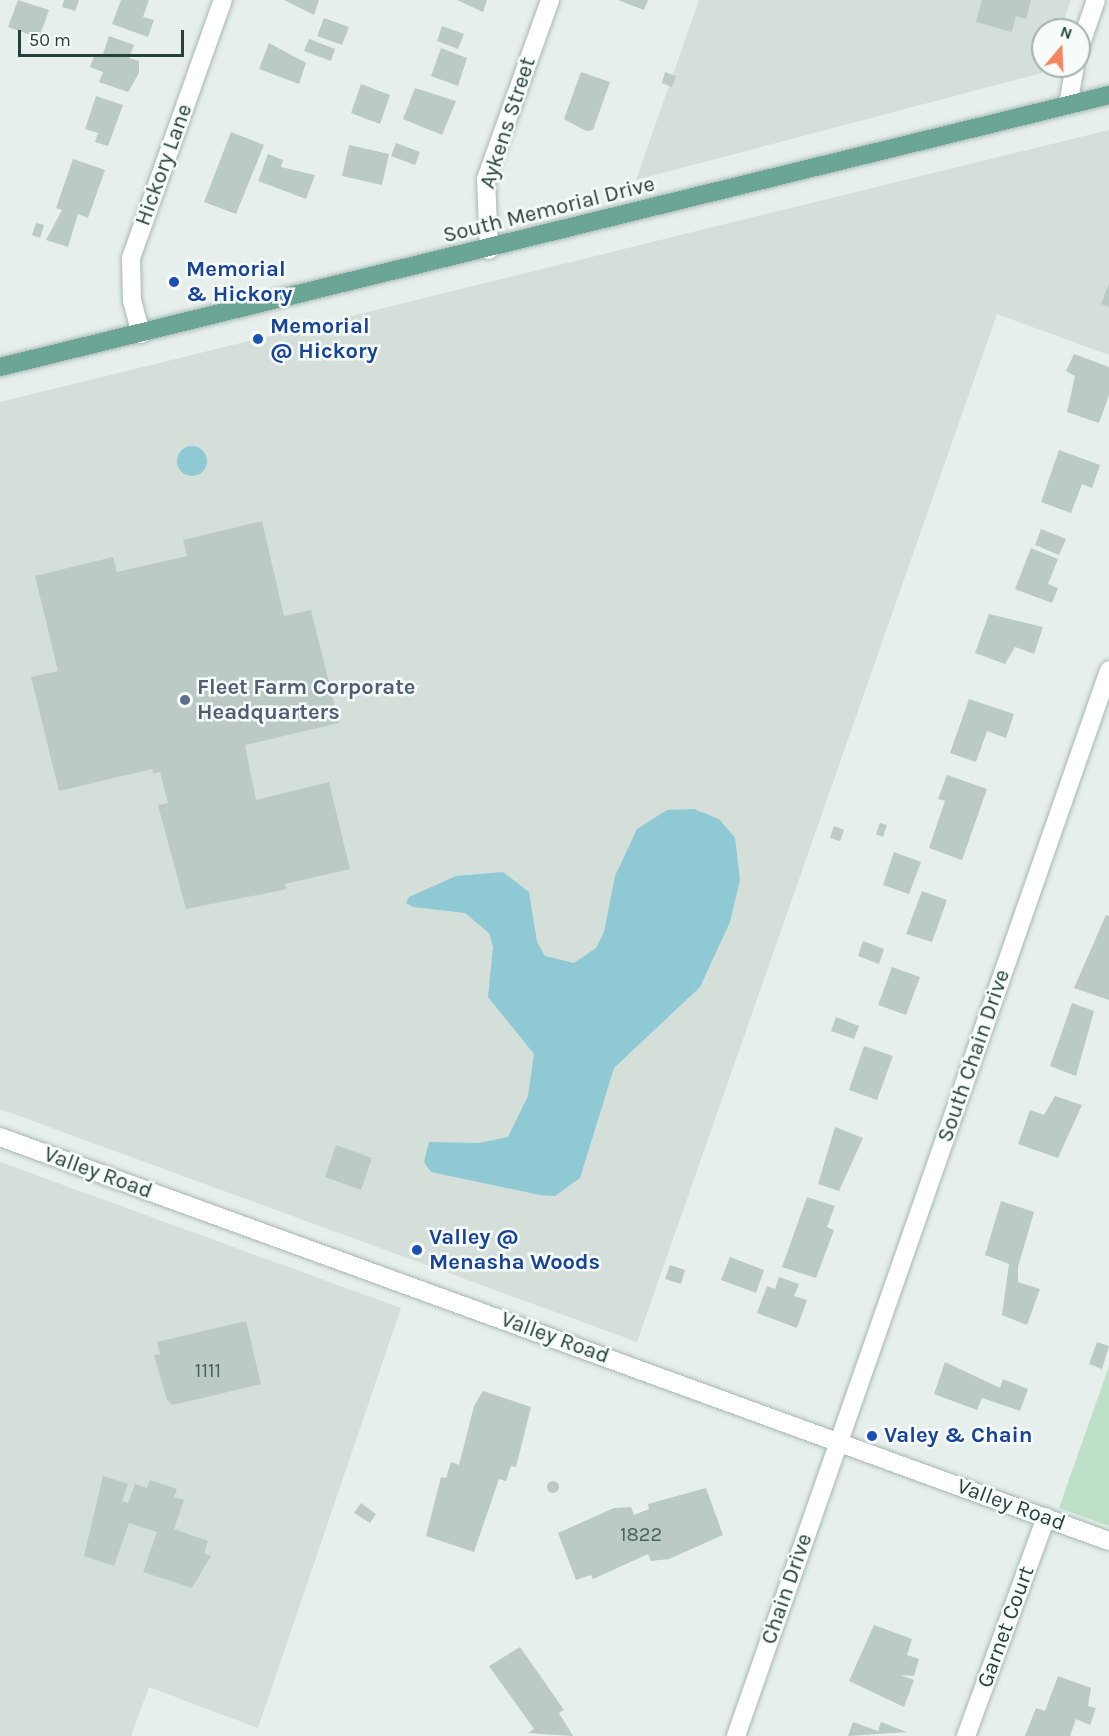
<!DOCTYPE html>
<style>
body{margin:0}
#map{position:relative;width:1109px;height:1736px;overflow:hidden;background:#e6efeb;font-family:Karla,sans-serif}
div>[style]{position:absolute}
.built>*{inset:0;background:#d4dfda}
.green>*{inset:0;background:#bfe0c8}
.water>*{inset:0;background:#8ec9d4}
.round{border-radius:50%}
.building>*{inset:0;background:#bbcac4}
.roads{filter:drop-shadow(0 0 2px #a8b8b2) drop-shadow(0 0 2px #a8b8b2)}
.street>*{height:18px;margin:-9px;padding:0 9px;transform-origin:9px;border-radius:9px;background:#fff}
.secondary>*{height:18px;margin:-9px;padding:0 9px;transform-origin:9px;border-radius:9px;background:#fff}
.primary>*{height:18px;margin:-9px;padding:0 9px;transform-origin:9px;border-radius:9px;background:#6aa596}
.dots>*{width:16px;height:16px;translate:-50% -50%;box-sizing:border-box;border:3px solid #f7fbf9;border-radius:50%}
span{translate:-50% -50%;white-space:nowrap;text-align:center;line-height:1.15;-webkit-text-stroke:5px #f7fbf9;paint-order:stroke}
.number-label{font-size:20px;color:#4a645c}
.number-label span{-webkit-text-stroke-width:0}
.street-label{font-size:22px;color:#24423a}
.transit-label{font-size:22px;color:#164399;font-weight:700}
.left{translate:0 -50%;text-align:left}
.service-label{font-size:22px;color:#4e5e75;font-weight:700}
.north{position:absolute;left:1031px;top:18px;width:60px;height:60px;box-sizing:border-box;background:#f7fbf9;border:2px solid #a3b1ad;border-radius:50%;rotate:19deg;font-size:16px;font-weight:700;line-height:24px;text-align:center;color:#24423a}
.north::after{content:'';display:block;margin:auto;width:21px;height:27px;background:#f4845f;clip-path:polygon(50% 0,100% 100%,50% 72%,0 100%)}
.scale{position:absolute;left:18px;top:30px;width:166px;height:27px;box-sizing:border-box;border:3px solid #24423a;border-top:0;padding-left:8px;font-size:18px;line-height:21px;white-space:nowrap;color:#24423a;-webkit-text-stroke:4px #f7fbf9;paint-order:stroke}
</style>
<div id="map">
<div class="built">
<i style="clip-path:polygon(699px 0,1071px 0,1060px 30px,1043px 30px,1042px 73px,636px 180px)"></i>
<i style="clip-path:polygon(1109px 130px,1109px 355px,997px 314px,637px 1342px,0 1109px,0 402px)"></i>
<i style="clip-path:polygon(0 1162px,401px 1308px,258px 1728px,149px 1687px,131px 1736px,0 1736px)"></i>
</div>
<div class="green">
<i style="clip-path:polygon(1109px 1366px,1109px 1526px,1059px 1508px)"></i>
</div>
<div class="water">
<i class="round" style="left:177px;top:446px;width:30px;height:30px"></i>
<i style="clip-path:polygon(694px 809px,719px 819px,735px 838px,740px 880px,730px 922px,700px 987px,614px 1068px,580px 1178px,555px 1196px,540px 1195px,431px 1172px,424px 1162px,429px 1142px,479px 1143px,508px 1137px,528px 1096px,534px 1054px,488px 997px,493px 947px,489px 933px,465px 913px,413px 907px,406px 903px,409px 897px,456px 876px,503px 872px,529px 892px,537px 942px,545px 956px,574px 963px,596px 948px,604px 932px,615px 876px,637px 829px,667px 810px)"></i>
</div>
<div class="building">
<i style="clip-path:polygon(18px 0,49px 10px,39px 38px,8px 27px)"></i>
<i style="clip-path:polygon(64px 0,79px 0,75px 11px,62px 7px)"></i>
<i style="clip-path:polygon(121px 0,149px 0,143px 17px,154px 20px,148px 37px,112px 24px)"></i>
<i style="clip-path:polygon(284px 0,319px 0,314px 15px)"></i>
<i style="clip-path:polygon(457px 0,487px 0,483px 12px)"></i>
<i style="clip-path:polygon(618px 0,648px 0,644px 10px)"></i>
<i style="clip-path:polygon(982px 0,1031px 0,1026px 19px,1016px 16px,1012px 32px,976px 22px)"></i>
<i style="clip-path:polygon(324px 18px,349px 27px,342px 45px,317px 36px)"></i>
<i style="clip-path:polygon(442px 26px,464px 34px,458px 49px,437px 41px)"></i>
<i style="clip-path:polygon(109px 36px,134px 45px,129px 58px,139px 61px,139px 73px,128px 92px,99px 82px,103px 72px,90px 67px,95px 54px,102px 57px)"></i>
<i style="clip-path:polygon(309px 39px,335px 49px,331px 61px,304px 51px)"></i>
<i style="clip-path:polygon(269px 43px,306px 63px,299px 84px,259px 69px)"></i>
<i style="clip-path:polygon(441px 48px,467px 58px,458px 86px,431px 76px)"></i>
<i style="clip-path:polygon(581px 72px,610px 82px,593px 130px,586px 131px,564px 119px)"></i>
<i style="clip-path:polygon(665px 72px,676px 76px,672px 87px,662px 83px)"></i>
<i style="clip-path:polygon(361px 84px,390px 95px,380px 124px,351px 113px)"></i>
<i style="clip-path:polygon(415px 88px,456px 101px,442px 135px,403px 119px)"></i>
<i style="clip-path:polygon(96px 96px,123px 105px,108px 146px,95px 142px,98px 133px,85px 129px)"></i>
<i style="clip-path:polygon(231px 132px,264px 145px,236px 214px,204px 202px)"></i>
<i style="clip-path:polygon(396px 143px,420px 152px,415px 165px,391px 156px)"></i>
<i style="clip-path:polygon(349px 145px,389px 154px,382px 185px,342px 176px)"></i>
<i style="clip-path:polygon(268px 154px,283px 160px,281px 167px,315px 175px,306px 199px,258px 181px)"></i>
<i style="clip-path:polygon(73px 159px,105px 170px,88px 218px,78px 214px,68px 247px,46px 240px,62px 210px,56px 208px)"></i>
<i style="clip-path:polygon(36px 223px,44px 225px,40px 238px,32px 235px)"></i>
<i style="clip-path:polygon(1109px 283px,1109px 307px,1101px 304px)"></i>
<i style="clip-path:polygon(1074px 354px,1109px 367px,1109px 395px,1099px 423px,1067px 412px,1075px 376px,1066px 371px)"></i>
<i style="clip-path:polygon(1059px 450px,1100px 465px,1092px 488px,1082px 484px,1071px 513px,1041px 502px)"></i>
<i style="clip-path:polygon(262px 521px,284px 616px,311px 610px,339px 723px,245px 745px,256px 800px,329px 782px,350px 869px,285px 884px,286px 889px,278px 891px,186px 909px,158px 805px,168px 803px,160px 772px,153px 774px,152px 769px,59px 791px,31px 677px,58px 671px,35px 576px,113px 557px,117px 572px,187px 556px,183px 540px)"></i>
<i style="clip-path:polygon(1041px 529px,1066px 539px,1059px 555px,1035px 545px)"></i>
<i style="clip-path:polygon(1031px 548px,1058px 559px,1048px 584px,1058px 588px,1052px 603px,1015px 589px)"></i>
<i style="clip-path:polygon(989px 614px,1043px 627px,1034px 654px,1015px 647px,1005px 664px,975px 653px)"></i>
<i style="clip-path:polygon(969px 699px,1014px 714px,1006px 738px,987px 731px,976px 762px,950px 753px)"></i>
<i style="clip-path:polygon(947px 775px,987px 789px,962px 860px,929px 848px,945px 801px,938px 799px)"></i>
<i style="clip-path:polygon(880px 823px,887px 825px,883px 837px,876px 834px)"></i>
<i style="clip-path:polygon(834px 826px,844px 830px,840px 841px,830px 838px)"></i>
<i style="clip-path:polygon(894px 852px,921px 862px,909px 894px,883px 885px)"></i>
<i style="clip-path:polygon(922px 891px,947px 900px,932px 942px,906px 934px)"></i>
<i style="clip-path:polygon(1106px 915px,1109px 916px,1109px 1000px,1074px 988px)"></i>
<i style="clip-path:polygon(863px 941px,884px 949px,879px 964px,858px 956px)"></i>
<i style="clip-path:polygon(892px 967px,920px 977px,906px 1015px,878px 1005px)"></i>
<i style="clip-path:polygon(1072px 1003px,1094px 1011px,1076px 1076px,1050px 1066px)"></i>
<i style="clip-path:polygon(836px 1017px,859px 1026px,854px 1039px,831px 1031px)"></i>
<i style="clip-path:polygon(864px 1046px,893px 1056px,877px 1100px,849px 1090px)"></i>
<i style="clip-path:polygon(1055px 1096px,1082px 1105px,1058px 1158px,1018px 1144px,1030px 1110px,1044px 1115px)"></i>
<i style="clip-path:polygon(835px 1127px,863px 1138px,839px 1191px,818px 1184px)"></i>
<i style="clip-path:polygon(336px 1145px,372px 1158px,361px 1190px,325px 1177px)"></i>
<i style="clip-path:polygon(807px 1197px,835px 1206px,827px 1227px,834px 1230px,816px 1278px,782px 1267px)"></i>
<i style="clip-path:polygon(1001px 1201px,1034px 1212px,1018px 1267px,1018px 1282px,1040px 1289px,1027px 1325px,1002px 1315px,1009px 1264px,985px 1255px)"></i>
<i style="clip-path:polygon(730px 1257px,764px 1270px,756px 1293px,721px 1280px)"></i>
<i style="clip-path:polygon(670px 1265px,685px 1270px,681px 1284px,665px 1279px)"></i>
<i style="clip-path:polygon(779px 1277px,799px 1284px,794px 1296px,807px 1300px,797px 1328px,757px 1313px,767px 1286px,775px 1289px)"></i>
<i style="clip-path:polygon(246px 1321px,261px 1384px,173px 1405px,167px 1400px,154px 1355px,160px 1354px,157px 1342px)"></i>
<i style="clip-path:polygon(1097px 1342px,1109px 1346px,1102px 1369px,1089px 1364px)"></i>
<i style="clip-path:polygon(945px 1362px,1000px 1388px,1003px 1379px,1028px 1389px,1020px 1411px,982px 1398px,977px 1410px,934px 1394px)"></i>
<i style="clip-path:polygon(483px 1391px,531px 1407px,516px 1467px,511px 1466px,506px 1481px,499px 1479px,474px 1552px,426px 1536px,441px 1477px,446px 1478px,451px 1462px,459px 1465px,474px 1406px)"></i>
<i style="clip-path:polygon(103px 1476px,128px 1484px,122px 1501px,128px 1503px,135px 1484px,147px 1488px,150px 1480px,177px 1489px,174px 1497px,184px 1500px,174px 1529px,208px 1541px,204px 1553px,211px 1556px,192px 1588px,143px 1572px,157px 1532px,129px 1523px,114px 1566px,84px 1556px)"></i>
<i class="round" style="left:547px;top:1481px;width:12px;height:12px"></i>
<i style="clip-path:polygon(706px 1488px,723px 1535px,669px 1559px,651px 1561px,648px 1554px,593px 1579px,591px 1575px,576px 1580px,558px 1533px,614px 1508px,631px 1507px,634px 1515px,649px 1509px,648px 1504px)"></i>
<i style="clip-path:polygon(361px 1503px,376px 1514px,370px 1523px,354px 1513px)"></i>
<i style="clip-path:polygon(874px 1625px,912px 1639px,907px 1655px,919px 1659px,914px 1676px,900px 1675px,914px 1680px,904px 1707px,849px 1681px)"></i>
<i style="clip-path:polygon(520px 1647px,564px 1710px,559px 1713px,573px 1736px,528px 1733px,534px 1729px,489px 1666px)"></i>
<i style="clip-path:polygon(1058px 1676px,1091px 1688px,1088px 1706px,1096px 1708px,1090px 1725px,1076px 1719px,1070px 1736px,1025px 1736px,1036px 1708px,1045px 1711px)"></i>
<i style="clip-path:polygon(853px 1722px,878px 1731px,881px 1722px,907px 1732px,848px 1736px)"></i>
</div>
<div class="roads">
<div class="street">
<i style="left:1079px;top:49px;width:52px;rotate:-70.9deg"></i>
<i style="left:1068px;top:105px;width:40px;rotate:-80deg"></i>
<i style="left:489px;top:250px;width:71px;rotate:-92.4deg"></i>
<i style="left:486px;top:179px;width:190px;rotate:-70.3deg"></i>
<i style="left:141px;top:334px;width:34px;rotate:-105deg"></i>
<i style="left:132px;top:301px;width:43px;rotate:-91.3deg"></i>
<i style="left:131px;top:258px;width:274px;rotate:-70.4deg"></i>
<i style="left:736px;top:1736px;width:1129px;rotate:-70.71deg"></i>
<i style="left:966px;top:1736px;width:233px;rotate:-69.9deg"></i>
</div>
<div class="secondary">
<i style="left:0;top:1137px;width:1180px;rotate:20.02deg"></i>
</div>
<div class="primary">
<i style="left:0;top:367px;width:1142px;rotate:-13.78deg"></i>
</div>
</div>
<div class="dots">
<i style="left:174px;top:282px;background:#1a4fb4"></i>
<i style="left:258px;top:339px;background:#1a4fb4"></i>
<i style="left:185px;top:700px;background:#5c6f8a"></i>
<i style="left:417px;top:1250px;background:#1a4fb4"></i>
<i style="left:872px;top:1436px;background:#1a4fb4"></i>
</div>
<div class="number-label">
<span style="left:208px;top:1370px">1111</span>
<span style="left:641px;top:1534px">1822</span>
</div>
<div class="street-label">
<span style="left:508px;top:123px;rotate:-72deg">Aykens Street</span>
<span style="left:164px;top:165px;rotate:-70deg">Hickory Lane</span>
<span style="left:549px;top:210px;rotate:-14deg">South Memorial Drive</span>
<span style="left:974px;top:1056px;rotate:-71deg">South Chain Drive</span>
<span style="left:98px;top:1173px;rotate:20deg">Valley Road</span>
<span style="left:555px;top:1338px;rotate:20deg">Valley Road</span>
<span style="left:1011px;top:1505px;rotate:20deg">Valley Road</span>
<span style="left:787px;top:1589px;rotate:-71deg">Chain Drive</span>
<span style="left:1006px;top:1627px;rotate:-70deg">Garnet Court</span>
</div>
<div class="transit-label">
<span class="left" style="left:186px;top:282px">Memorial<br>&amp; Hickory</span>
<span class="left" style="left:270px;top:339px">Memorial<br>@ Hickory</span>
<span class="left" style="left:429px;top:1250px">Valley @<br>Menasha Woods</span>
<span class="left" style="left:884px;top:1436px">Valey &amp; Chain</span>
</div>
<div class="service-label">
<span class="left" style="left:197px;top:700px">Fleet Farm Corporate<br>Headquarters</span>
</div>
<div class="north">N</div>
<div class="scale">50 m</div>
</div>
